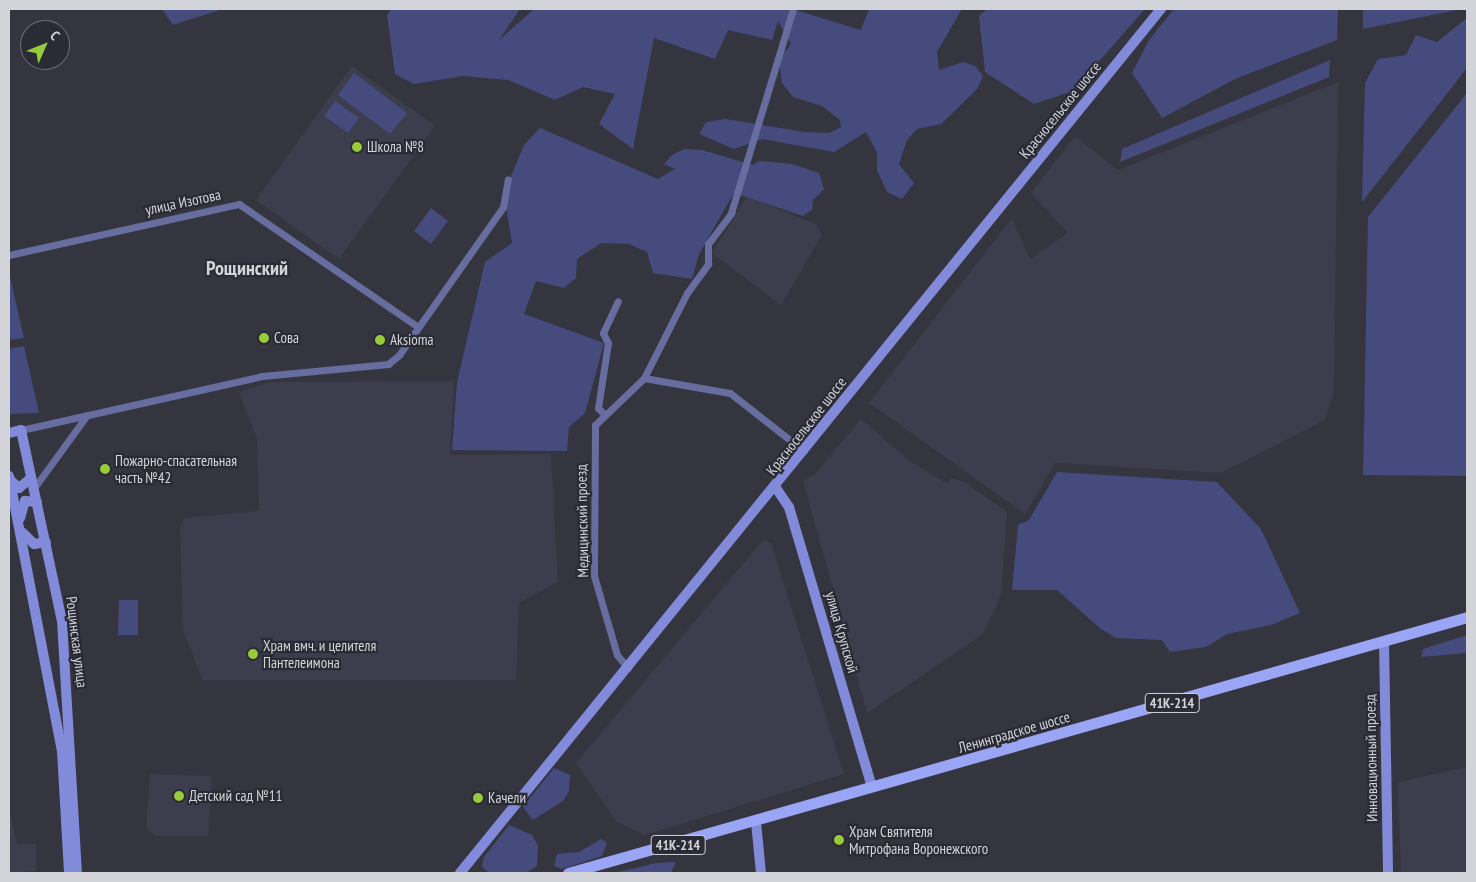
<!DOCTYPE html>
<meta charset="utf-8">
<style>
body{margin:0}
#map{position:relative;width:1476px;height:882px;overflow:hidden;background:#34353f;font-family:"PT Sans Narrow",sans-serif}
div>[style]{position:absolute}
.built>*{inset:0;background:#3c3e4e}
.green>*{inset:0;background:#464b7e}
.street>*{height:7px;margin:-3.5px;padding:0 3.5px;transform-origin:3.5px;border-radius:3.5px;background:#676d9f}
.secondary>*{height:10px;margin:-5px;padding:0 5px;transform-origin:5px;border-radius:5px;background:#828bd9}
.primary>*{height:11px;margin:-5.5px;padding:0 5.5px;transform-origin:5.5px;border-radius:5.5px;background:#9ba5f5}
.dots>*{width:14px;height:14px;translate:-50% -50%;box-sizing:border-box;border:2px solid #2a2b34;border-radius:50%}
span{translate:-50% -50%;white-space:nowrap;text-align:center;line-height:1.15;-webkit-text-stroke:4.5px #2a2b34;paint-order:stroke}
.shield-label span{padding:1px 4px;background:#2a2b34;border:1px solid;border-radius:4px;-webkit-text-stroke-width:0}
.shield-label{font-size:14px;color:#d3d4da;font-weight:700}
.street-label{font-size:15px;color:#d3d4da}
.poi-label{font-size:15px;color:#d3d4da}
.left{translate:0 -50%;text-align:left}
.district-label{font-size:20px;color:#d3d4da;font-weight:700}
.frame{position:absolute;inset:0;border:10px solid #d3d4da;pointer-events:none}
.north{position:absolute;left:20px;top:20px;width:50px;height:50px;box-sizing:border-box;background:#2a2b34;border:1px solid #6e6f76;border-radius:50%;rotate:46deg;font-size:14px;font-weight:700;line-height:20px;text-align:center;color:#d3d4da}
.north::after{content:'';display:block;margin:auto;width:18px;height:22px;background:#96cc3a;clip-path:polygon(50% 0,100% 100%,50% 72%,0 100%)}
</style>
<div id="map">
<div class="built">
<i style="clip-path:polygon(352px 66px,435px 126px,339px 259px,256px 200px)"></i>
<i style="clip-path:polygon(1338px 82px,1334px 391px,1325px 420px,1221px 473px,1055px 463px,1025px 514px,869px 403px,1012px 218px,1030px 259px,1068px 233px,1031px 193px,1075px 136px,1118px 170px)"></i>
<i style="clip-path:polygon(747px 197px,816px 224px,822px 235px,781px 305px,712px 253px)"></i>
<i style="clip-path:polygon(454px 381px,450px 455px,551px 454px,558px 582px,519px 603px,516px 680px,203px 680px,183px 631px,180px 529px,184px 518px,259px 511px,257px 439px,239px 392px,270px 382px)"></i>
<i style="clip-path:polygon(861px 419px,911px 462px,943px 481px,948px 483px,950px 478px,965px 482px,1007px 512px,1001px 595px,983px 634px,867px 713px,803px 480px,815px 474px)"></i>
<i style="clip-path:polygon(763px 540px,771px 543px,844px 774px,645px 835px,616px 821px,576px 763px)"></i>
<i style="clip-path:polygon(1467px 767px,1467px 873px,1401px 873px,1398px 782px)"></i>
<i style="clip-path:polygon(150px 774px,212px 776px,208px 836px,155px 836px,146px 827px)"></i>
<i style="clip-path:polygon(9px 809px,17px 844px,36px 844px,36px 871px,9px 873px)"></i>
</div>
<div class="green">
<i style="clip-path:polygon(162px 9px,223px 9px,173px 25px)"></i>
<i style="clip-path:polygon(391px 9px,520px 9px,499px 40px,534px 9px,792px 9px,861px 30px,869px 9px,962px 9px,937px 52px,939px 70px,963px 62px,975px 66px,983px 76px,977px 89px,941px 124px,917px 129px,907px 140px,899px 164px,914px 183px,902px 199px,887px 192px,877px 170px,877px 152px,866px 132px,834px 152px,762px 139px,734px 149px,699px 134px,706px 122px,725px 119px,805px 132px,829px 133px,841px 127px,840px 120px,822px 106px,793px 97px,782px 83px,779px 60px,791px 44px,778px 21px,772px 40px,728px 30px,715px 59px,654px 38px,633px 149px,599px 124px,615px 94px,583px 87px,555px 100px,508px 80px,463px 76px,414px 84px,395px 74px,387px 15px)"></i>
<i style="clip-path:polygon(987px 9px,1145px 9px,1073px 91px,1034px 104px,985px 72px,979px 16px)"></i>
<i style="clip-path:polygon(1174px 9px,1338px 9px,1337px 40px,1237px 78px,1162px 118px,1132px 73px,1149px 40px)"></i>
<i style="clip-path:polygon(1363px 9px,1462px 9px,1363px 29px)"></i>
<i style="clip-path:polygon(1467px 18px,1467px 68px,1362px 202px,1365px 83px,1378px 59px,1406px 55px,1416px 35px,1437px 42px)"></i>
<i style="clip-path:polygon(1330px 60px,1329px 77px,1120px 162px,1122px 149px)"></i>
<i style="clip-path:polygon(354px 73px,407px 113px,390px 134px,338px 95px)"></i>
<i style="clip-path:polygon(1467px 93px,1467px 476px,1363px 475px,1368px 217px)"></i>
<i style="clip-path:polygon(335px 101px,359px 118px,348px 133px,324px 116px)"></i>
<i style="clip-path:polygon(540px 128px,658px 179px,675px 169px,664px 164px,672px 155px,684px 149px,702px 150px,753px 165px,759px 161px,792px 164px,819px 173px,824px 189px,813px 200px,812px 210px,803px 216px,734px 193px,699px 254px,692px 279px,653px 273px,647px 252px,629px 244px,601px 243px,577px 259px,576px 278px,564px 288px,536px 281px,524px 314px,604px 343px,585px 413px,569px 427px,567px 451px,452px 450px,457px 382px,485px 262px,512px 243px,504px 193px,524px 145px)"></i>
<i style="clip-path:polygon(431px 208px,448px 221px,431px 244px,414px 231px)"></i>
<i style="clip-path:polygon(9px 272px,24px 338px,9px 340px)"></i>
<i style="clip-path:polygon(24px 346px,39px 413px,9px 414px,9px 349px)"></i>
<i style="clip-path:polygon(1057px 472px,1217px 482px,1261px 529px,1300px 613px,1271px 625px,1227px 634px,1206px 647px,1170px 652px,1162px 640px,1116px 638px,1101px 629px,1057px 590px,1012px 590px,1018px 525px,1029px 520px)"></i>
<i style="clip-path:polygon(119px 600px,138px 600px,138px 635px,118px 635px)"></i>
<i style="clip-path:polygon(1467px 635px,1467px 653px,1421px 657px,1423px 649px)"></i>
<i style="clip-path:polygon(554px 768px,570px 775px,569px 791px,563px 801px,533px 820px,523px 807px)"></i>
<i style="clip-path:polygon(509px 825px,532px 835px,538px 846px,537px 866px,526px 873px,489px 873px,482px 866px,484px 857px)"></i>
<i style="clip-path:polygon(601px 839px,607px 843px,602px 856px,562px 869px,554px 866px,557px 854px,579px 852px)"></i>
<i style="clip-path:polygon(676px 862px,671px 873px,614px 873px,656px 863px)"></i>
</div>
<div class="street">
<i style="left:9px;top:255px;width:236px;rotate:-12.5deg"></i>
<i style="left:239px;top:204px;width:217px;rotate:34.5deg"></i>
<i style="left:644px;top:378px;width:95px;rotate:-63.2deg"></i>
<i style="left:687px;top:293px;width:36px;rotate:-54deg"></i>
<i style="left:708px;top:264px;width:20px;rotate:-90deg"></i>
<i style="left:708px;top:244px;width:39px;rotate:-53deg"></i>
<i style="left:731px;top:213px;width:213px;rotate:-73.1deg"></i>
<i style="left:604px;top:414px;width:8px;rotate:-135deg"></i>
<i style="left:598px;top:408px;width:66px;rotate:-81.3deg"></i>
<i style="left:608px;top:343px;width:11px;rotate:-117deg"></i>
<i style="left:603px;top:333px;width:35px;rotate:-65deg"></i>
<i style="left:21px;top:430px;width:247px;rotate:-12.6deg"></i>
<i style="left:262px;top:376px;width:127px;rotate:-5.4deg"></i>
<i style="left:388px;top:364px;width:14px;rotate:-39deg"></i>
<i style="left:399px;top:355px;width:181px;rotate:-54.9deg"></i>
<i style="left:503px;top:207px;width:28px;rotate:-80deg"></i>
<i style="left:34px;top:488px;width:90px;rotate:-54deg"></i>
<i style="left:628px;top:668px;width:17px;rotate:-130deg"></i>
<i style="left:617px;top:655px;width:82px;rotate:-106.2deg"></i>
<i style="left:594px;top:576px;width:151px;rotate:-89.6deg"></i>
<i style="left:595px;top:425px;width:68px;rotate:-43.8deg"></i>
<i style="left:644px;top:378px;width:87px;rotate:9.9deg"></i>
<i style="left:730px;top:393px;width:94px;rotate:38.1deg"></i>
</div>
<div class="secondary">
<i style="left:9px;top:433px;width:12px;rotate:-14deg"></i>
<i style="left:21px;top:430px;width:195px;rotate:77.9deg"></i>
<i style="left:62px;top:621px;width:252px;rotate:86.6deg"></i>
<i style="left:9px;top:476px;width:280px;rotate:79.1deg"></i>
<i style="left:62px;top:751px;width:122px;rotate:86.7deg"></i>
<i style="left:10px;top:480px;width:12px;rotate:42deg"></i>
<i style="left:19px;top:488px;width:16px;rotate:-40deg"></i>
<i style="left:776px;top:488px;width:23px;rotate:56deg"></i>
<i style="left:789px;top:507px;width:292px;rotate:73.5deg"></i>
<i style="left:20px;top:518px;width:18px;rotate:-74deg"></i>
<i style="left:25px;top:501px;width:12px;rotate:5deg"></i>
<i style="left:23px;top:533px;width:16px;rotate:45deg"></i>
<i style="left:34px;top:544px;width:12px;rotate:-9deg"></i>
<i style="left:1384px;top:642px;width:231px;rotate:89deg"></i>
<i style="left:756px;top:822px;width:51px;rotate:84.4deg"></i>
<i style="left:460px;top:873px;width:1113px;rotate:-50.95deg"></i>
</div>
<div class="primary">
<i style="left:568px;top:873px;width:935px;rotate:-15.89deg"></i>
</div>
<div class="dots">
<i style="left:357px;top:147px;background:#96cc3a"></i>
<i style="left:264px;top:338px;background:#96cc3a"></i>
<i style="left:380px;top:340px;background:#96cc3a"></i>
<i style="left:105px;top:469px;background:#96cc3a"></i>
<i style="left:253px;top:654px;background:#96cc3a"></i>
<i style="left:179px;top:796px;background:#96cc3a"></i>
<i style="left:478px;top:798px;background:#96cc3a"></i>
<i style="left:839px;top:840px;background:#96cc3a"></i>
</div>
<div class="shield-label">
<span style="left:1172px;top:703px">41К-214</span>
<span style="left:678px;top:845px">41К-214</span>
</div>
<div class="street-label">
<span style="left:1060px;top:110px;rotate:-51deg">Красносельское шоссе</span>
<span style="left:183px;top:202px;rotate:-12deg">улица Изотова</span>
<span style="left:806px;top:426px;rotate:-52deg">Красносельское шоссе</span>
<span style="left:582px;top:521px;rotate:-91deg">Медицинский проезд</span>
<span style="left:842px;top:632px;rotate:74deg">улица Крупской</span>
<span style="left:77px;top:642px;rotate:83deg">Рощинская улица</span>
<span style="left:1014px;top:732px;rotate:-16deg">Ленинградское шоссе</span>
<span style="left:1371px;top:758px;rotate:-91deg">Инновационный проезд</span>
</div>
<div class="poi-label">
<span class="left" style="left:367px;top:147px">Школа №8</span>
<span class="left" style="left:274px;top:338px">Сова</span>
<span class="left" style="left:390px;top:340px">Aksioma</span>
<span class="left" style="left:115px;top:469px">Пожарно-спасательная<br>часть №42</span>
<span class="left" style="left:263px;top:654px">Храм вмч. и целителя<br>Пантелеимона</span>
<span class="left" style="left:189px;top:796px">Детский сад №11</span>
<span class="left" style="left:488px;top:798px">Качели</span>
<span class="left" style="left:849px;top:840px">Храм Святителя<br>Митрофана Воронежского</span>
</div>
<div class="district-label">
<span style="left:247px;top:268px">Рощинский</span>
</div>
<div class="frame"></div>
<div class="north">С</div>
</div>
